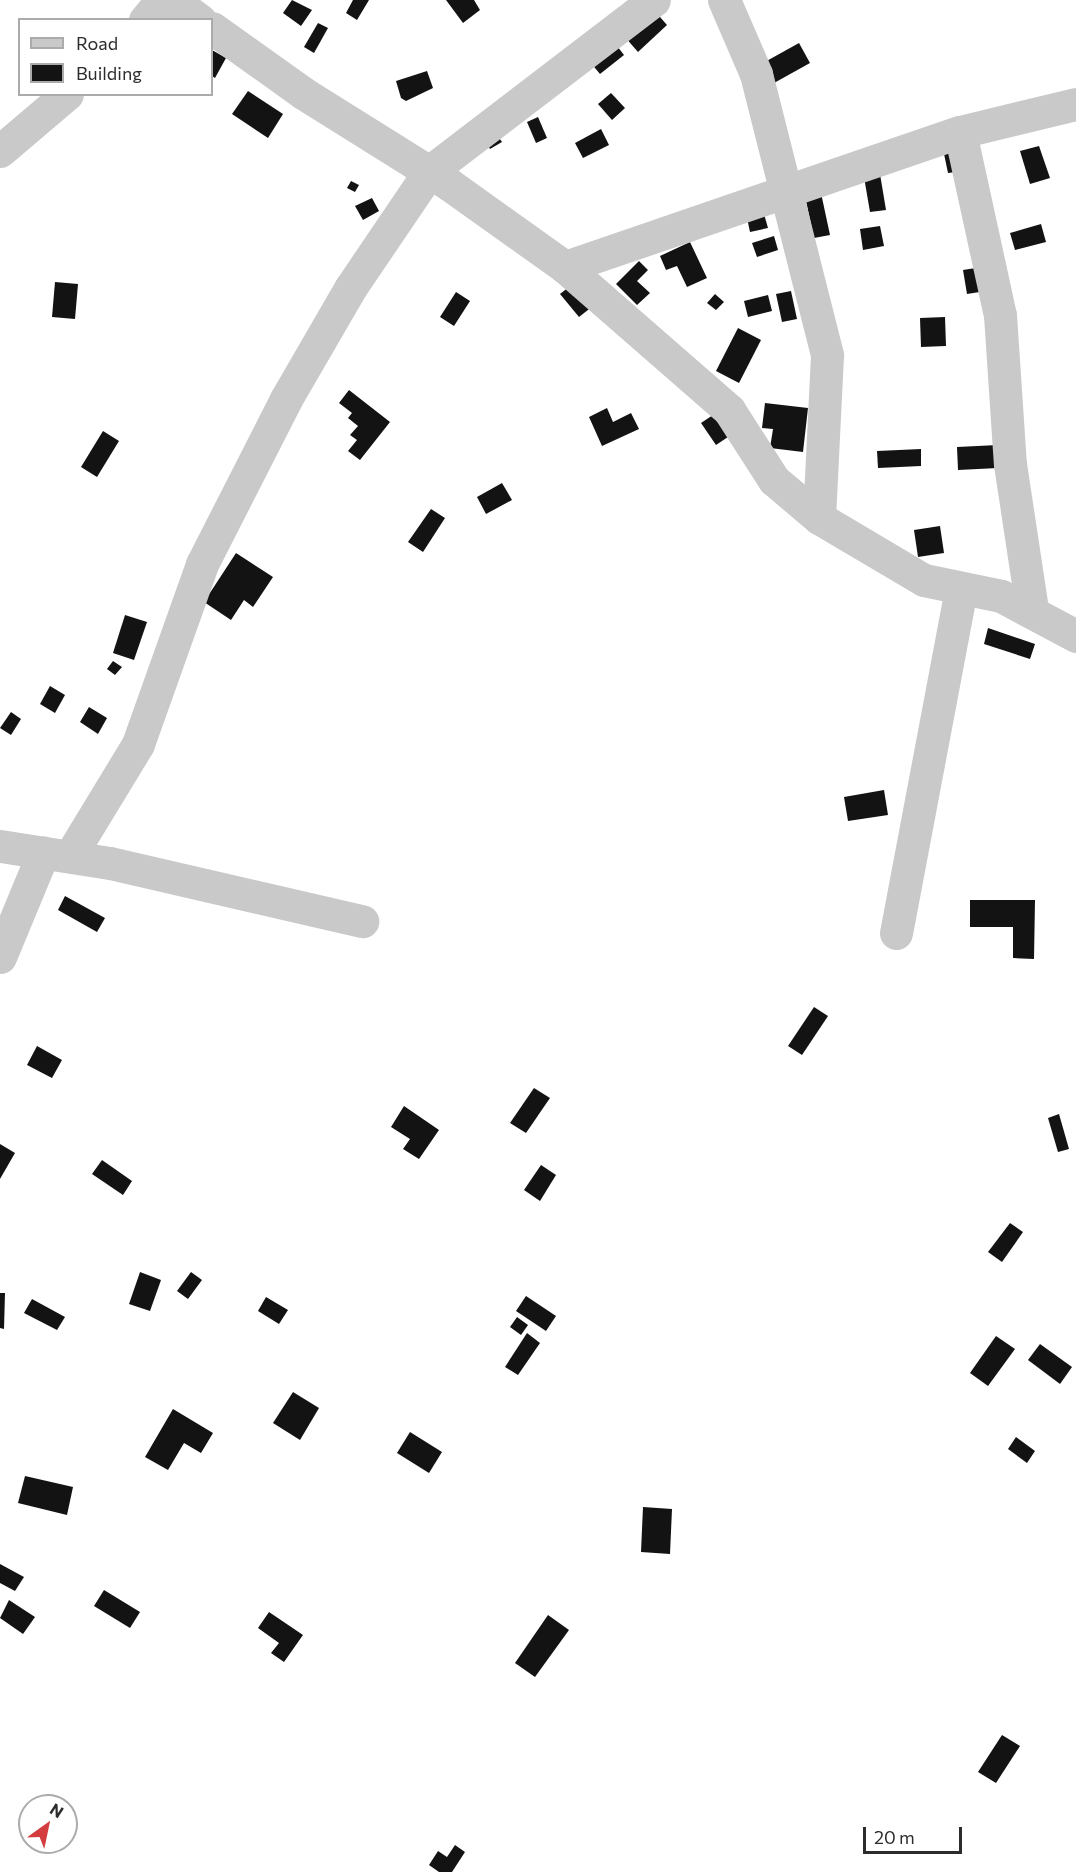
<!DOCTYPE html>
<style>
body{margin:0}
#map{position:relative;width:1076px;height:1872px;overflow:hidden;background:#fff;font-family:Commissioner,sans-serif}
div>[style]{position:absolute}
.building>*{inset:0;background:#131313}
.minor>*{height:33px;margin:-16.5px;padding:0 16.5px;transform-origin:16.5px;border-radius:16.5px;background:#c9c9c9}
span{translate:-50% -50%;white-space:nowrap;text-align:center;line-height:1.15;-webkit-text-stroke:6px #fff;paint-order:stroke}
.legend{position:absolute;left:18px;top:18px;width:195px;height:78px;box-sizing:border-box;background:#fff;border:2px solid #ababab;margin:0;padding:8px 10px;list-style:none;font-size:18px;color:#2c2c2c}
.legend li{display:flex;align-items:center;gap:12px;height:30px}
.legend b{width:30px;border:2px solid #ababab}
.north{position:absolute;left:18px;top:1794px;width:60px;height:60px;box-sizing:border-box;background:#fff;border:2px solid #ababab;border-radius:50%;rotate:33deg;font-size:16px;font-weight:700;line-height:24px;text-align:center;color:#2c2c2c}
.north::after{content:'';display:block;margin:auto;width:21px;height:27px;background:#d43d40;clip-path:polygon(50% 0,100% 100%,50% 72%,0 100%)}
.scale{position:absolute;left:863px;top:1827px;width:99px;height:27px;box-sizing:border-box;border:3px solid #2c2c2c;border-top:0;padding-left:8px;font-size:18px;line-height:21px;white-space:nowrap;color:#2c2c2c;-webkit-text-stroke:4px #fff;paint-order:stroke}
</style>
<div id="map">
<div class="building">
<i style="clip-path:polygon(292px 0,312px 10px,301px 26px,283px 13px)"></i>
<i style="clip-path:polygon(353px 0,369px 0,357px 20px,346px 13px)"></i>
<i style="clip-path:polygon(446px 0,474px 0,480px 10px,463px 23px)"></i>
<i style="clip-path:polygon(653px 9px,667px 25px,638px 52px,624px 36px)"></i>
<i style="clip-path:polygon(318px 23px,328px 28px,314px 53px,304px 47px)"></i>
<i style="clip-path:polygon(614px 42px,624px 55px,600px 74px,590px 62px)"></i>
<i style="clip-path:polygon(799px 43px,810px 63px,774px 83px,763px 63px)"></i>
<i style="clip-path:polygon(212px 50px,226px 58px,215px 78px,212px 76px)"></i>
<i style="clip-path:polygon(427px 71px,433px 88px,406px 101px,401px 98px,396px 81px)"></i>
<i style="clip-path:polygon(248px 91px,283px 114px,268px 138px,232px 114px)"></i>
<i style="clip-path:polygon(611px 93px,625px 108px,612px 120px,598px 104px)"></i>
<i style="clip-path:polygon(538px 117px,547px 138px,536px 143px,527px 122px)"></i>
<i style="clip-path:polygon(601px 129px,609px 145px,583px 158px,575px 143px)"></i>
<i style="clip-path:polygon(495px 132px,502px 142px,490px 149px,484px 139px)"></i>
<i style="clip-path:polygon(958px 146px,963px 171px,948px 173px,943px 149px)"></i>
<i style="clip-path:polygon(1039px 146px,1050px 178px,1030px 184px,1020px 151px)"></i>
<i style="clip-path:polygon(880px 174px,886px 210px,870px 212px,864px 177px)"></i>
<i style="clip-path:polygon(351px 181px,359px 185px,355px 192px,347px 188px)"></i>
<i style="clip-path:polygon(821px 193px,830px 235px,814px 238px,805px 196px)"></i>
<i style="clip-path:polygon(372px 198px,379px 211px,363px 220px,355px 206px)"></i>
<i style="clip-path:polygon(764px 214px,768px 228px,750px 232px,747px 218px)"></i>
<i style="clip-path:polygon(1041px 224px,1046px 242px,1015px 250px,1010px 233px)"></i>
<i style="clip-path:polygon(880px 226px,884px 246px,863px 250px,860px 229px)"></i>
<i style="clip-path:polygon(774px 236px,778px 250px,757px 257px,752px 243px)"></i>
<i style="clip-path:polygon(690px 242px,707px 278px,687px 287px,677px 266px,666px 270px,660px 256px)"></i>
<i style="clip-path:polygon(639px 261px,648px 270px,637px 281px,650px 293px,637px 305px,616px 284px)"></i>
<i style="clip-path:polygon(982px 267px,986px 291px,967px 294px,963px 270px)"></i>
<i style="clip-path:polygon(55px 282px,78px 284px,75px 319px,52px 317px)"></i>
<i style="clip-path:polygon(574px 283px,593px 306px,579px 317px,560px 294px)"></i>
<i style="clip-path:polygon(791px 291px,797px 319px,782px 322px,776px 294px)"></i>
<i style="clip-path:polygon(456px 292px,470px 301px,454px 326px,440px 317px)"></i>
<i style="clip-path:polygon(715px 294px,724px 302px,716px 310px,707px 303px)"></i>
<i style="clip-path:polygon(768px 295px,772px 311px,748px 317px,744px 301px)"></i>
<i style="clip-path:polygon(945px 317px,946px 346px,921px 347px,920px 318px)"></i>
<i style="clip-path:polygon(738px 328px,761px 340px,739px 383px,716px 371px)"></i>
<i style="clip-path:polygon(349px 390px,390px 422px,360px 460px,348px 451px,357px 440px,350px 435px,358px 426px,348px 418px,352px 413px,339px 403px)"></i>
<i style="clip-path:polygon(765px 403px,808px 408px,803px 452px,770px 448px,773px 429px,762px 428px)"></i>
<i style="clip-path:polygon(607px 408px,613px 422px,631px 413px,639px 429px,602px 446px,589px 417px)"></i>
<i style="clip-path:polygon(716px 413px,731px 435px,716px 445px,701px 423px)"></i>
<i style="clip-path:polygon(103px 431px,119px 441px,97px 477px,81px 467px)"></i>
<i style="clip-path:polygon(998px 445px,998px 468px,958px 470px,957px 447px)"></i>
<i style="clip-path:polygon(921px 449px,921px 466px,878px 468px,877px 451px)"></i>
<i style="clip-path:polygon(502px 483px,512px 500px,486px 514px,477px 497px)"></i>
<i style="clip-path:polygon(431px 509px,445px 518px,423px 552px,408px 542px)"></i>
<i style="clip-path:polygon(940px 526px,944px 553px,918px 557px,914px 530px)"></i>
<i style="clip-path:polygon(236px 553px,273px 577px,253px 607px,244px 600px,231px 620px,204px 602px)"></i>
<i style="clip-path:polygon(125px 615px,147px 622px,134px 660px,113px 653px)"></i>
<i style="clip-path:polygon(988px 628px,1035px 644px,1030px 659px,984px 644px)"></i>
<i style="clip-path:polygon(113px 661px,122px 667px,115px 675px,107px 669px)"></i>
<i style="clip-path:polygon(50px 686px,65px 695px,55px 713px,40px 704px)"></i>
<i style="clip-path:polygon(89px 707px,107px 718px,98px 734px,80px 722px)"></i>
<i style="clip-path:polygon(11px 712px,21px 719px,11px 735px,0 728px)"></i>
<i style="clip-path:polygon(884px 790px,888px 815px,848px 821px,844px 797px)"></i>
<i style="clip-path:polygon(65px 896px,105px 918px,97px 932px,58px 910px)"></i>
<i style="clip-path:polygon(970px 900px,1035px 900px,1034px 959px,1013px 958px,1013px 927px,970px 927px)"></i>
<i style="clip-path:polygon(814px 1007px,828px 1016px,802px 1055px,788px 1046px)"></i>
<i style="clip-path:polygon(37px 1046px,62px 1060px,52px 1078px,27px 1065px)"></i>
<i style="clip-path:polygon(534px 1088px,550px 1098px,526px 1133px,510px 1123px)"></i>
<i style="clip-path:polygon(404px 1106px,439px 1130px,419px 1159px,403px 1149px,410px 1139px,391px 1127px)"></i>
<i style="clip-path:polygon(1059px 1114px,1069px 1149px,1058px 1152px,1048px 1118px)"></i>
<i style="clip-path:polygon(0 1144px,15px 1153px,0 1179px)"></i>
<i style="clip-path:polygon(102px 1160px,132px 1181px,123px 1195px,92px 1174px)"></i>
<i style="clip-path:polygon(541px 1165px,556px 1175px,540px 1201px,524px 1190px)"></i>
<i style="clip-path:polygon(1010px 1223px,1023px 1232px,1002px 1262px,988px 1252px)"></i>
<i style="clip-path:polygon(140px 1272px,161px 1280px,150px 1311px,129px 1304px)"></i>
<i style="clip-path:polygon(191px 1272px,202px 1280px,188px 1299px,177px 1291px)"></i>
<i style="clip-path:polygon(0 1293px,5px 1293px,4px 1329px,0 1328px)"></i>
<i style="clip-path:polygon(526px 1296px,556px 1316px,546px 1331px,516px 1311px)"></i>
<i style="clip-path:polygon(266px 1297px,288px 1310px,279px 1324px,258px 1311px)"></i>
<i style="clip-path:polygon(32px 1299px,65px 1317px,57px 1330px,24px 1313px)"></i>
<i style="clip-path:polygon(517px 1317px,528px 1325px,521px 1335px,510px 1327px)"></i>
<i style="clip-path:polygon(527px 1333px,540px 1343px,518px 1375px,505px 1367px)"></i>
<i style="clip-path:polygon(996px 1336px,1015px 1349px,988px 1386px,970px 1373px)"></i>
<i style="clip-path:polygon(1040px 1344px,1072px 1367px,1060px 1384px,1028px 1360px)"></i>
<i style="clip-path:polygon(293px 1392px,319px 1408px,300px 1440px,273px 1423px)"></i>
<i style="clip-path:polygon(173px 1409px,213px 1433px,201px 1453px,184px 1443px,168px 1470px,145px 1457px)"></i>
<i style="clip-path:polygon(410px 1432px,442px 1452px,429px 1473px,397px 1453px)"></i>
<i style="clip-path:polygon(1016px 1437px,1035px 1451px,1027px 1463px,1008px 1449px)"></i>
<i style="clip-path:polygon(25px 1476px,73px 1487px,67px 1515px,18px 1503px)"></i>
<i style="clip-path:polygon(643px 1507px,672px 1509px,670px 1554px,641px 1552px)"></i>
<i style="clip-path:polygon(0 1564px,24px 1577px,15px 1591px,0 1583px)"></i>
<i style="clip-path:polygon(104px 1590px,140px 1612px,130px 1628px,94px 1606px)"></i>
<i style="clip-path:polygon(9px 1600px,35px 1617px,23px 1634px,0 1618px)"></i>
<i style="clip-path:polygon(269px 1612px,303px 1635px,284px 1662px,271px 1653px,279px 1643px,258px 1628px)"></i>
<i style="clip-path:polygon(548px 1615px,569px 1630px,535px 1677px,515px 1663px)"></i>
<i style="clip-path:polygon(1002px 1735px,1020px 1746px,996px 1783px,978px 1772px)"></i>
<i style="clip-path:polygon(455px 1845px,465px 1852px,452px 1872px,439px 1872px,429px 1865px,438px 1851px,447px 1857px)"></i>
</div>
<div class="minor">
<i style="left:173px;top:0;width:34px;rotate:37deg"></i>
<i style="left:724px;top:0;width:81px;rotate:66.6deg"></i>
<i style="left:756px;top:74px;width:290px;rotate:75.8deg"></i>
<i style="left:827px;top:355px;width:163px;rotate:92.8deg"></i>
<i style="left:145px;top:20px;width:26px;rotate:-50deg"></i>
<i style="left:212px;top:28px;width:112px;rotate:35.5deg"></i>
<i style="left:303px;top:93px;width:173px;rotate:32deg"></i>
<i style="left:450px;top:185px;width:141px;rotate:35.5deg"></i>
<i style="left:565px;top:267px;width:218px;rotate:41.1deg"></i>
<i style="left:729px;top:410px;width:83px;rotate:57.3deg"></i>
<i style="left:774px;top:480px;width:59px;rotate:40.2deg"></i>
<i style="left:819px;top:518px;width:122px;rotate:30.6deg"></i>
<i style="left:924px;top:580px;width:79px;rotate:11.7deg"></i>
<i style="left:1001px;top:596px;width:85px;rotate:28.1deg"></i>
<i style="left:960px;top:132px;width:187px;rotate:77.7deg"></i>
<i style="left:1000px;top:315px;width:149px;rotate:86.2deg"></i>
<i style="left:1010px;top:464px;width:148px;rotate:81.4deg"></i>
<i style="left:0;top:151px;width:88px;rotate:-40.4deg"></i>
<i style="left:565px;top:267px;width:417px;rotate:-18.9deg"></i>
<i style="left:960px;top:132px;width:119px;rotate:-13.6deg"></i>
<i style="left:0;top:846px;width:111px;rotate:8.8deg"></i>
<i style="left:110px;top:863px;width:259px;rotate:13deg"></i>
<i style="left:70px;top:856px;width:131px;rotate:-58.7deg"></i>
<i style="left:138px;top:744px;width:191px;rotate:-70.4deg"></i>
<i style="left:202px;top:564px;width:185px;rotate:-63deg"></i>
<i style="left:286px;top:399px;width:129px;rotate:-59.9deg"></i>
<i style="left:351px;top:287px;width:139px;rotate:-55.9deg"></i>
<i style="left:429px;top:172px;width:283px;rotate:-37.4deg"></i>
<i style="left:896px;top:933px;width:351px;rotate:-79.3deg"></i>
<i style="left:0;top:957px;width:113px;rotate:-67.5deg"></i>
</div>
<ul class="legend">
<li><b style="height:8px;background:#c9c9c9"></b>Road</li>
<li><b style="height:16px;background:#131313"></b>Building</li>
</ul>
<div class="north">N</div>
<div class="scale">20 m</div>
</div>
